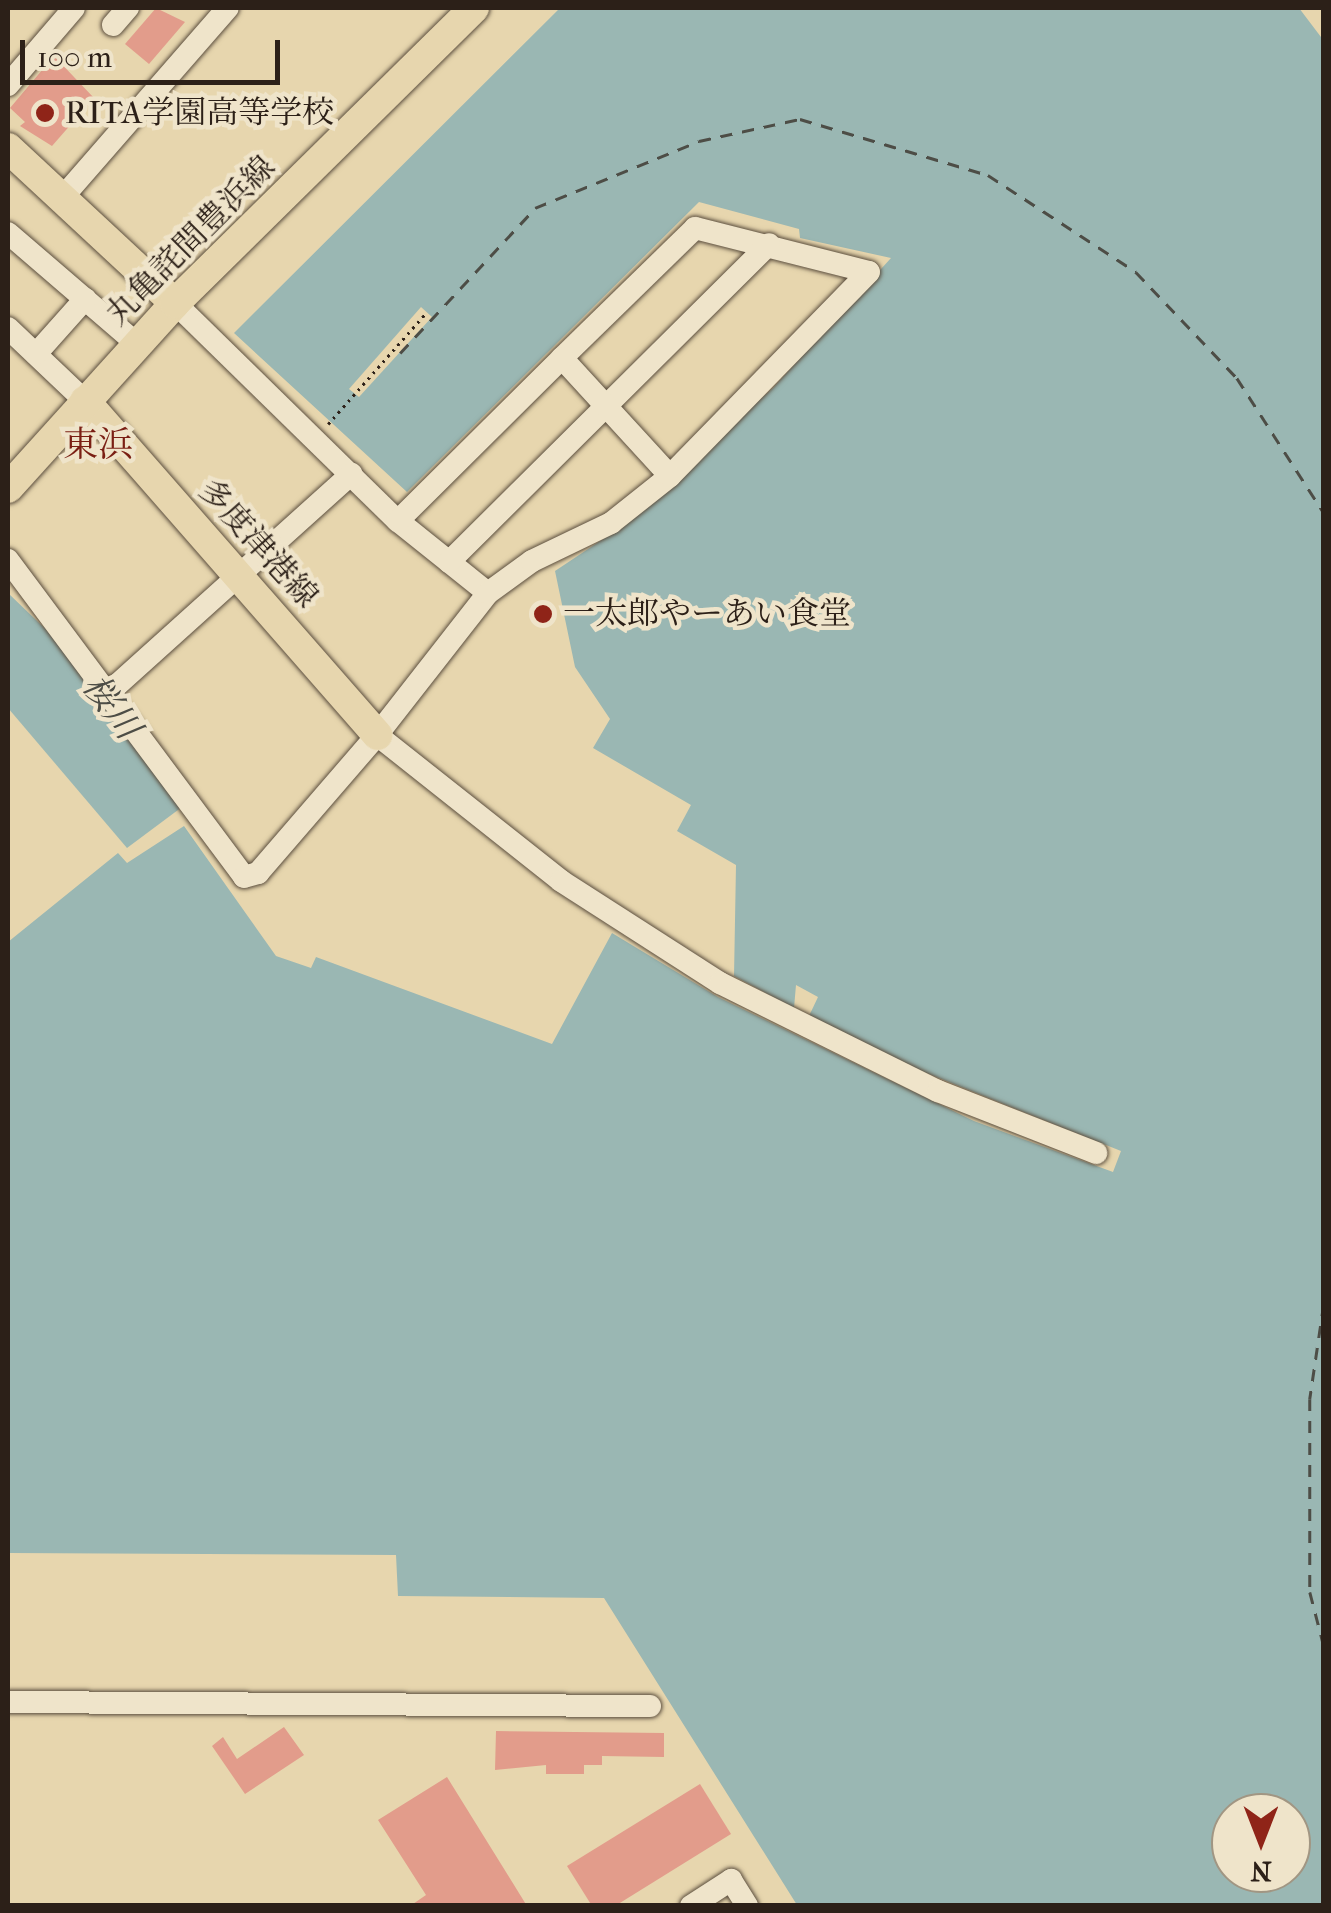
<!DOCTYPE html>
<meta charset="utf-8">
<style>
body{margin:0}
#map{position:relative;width:1331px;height:1913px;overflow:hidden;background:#e7d6ae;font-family:"IM FELL French Canon","Noto Serif JP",serif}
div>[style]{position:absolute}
.water>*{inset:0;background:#9ab7b3}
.pier>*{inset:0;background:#e7d6ae}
.ferry>*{height:2.5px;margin-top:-1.25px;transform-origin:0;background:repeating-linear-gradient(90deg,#4d4d46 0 12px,transparent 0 22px)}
.building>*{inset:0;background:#e29c8b}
.path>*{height:2.5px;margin-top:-1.25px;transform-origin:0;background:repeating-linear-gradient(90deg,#2c2018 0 2.5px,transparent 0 7.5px)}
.roads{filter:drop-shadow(0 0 2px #5b4e3e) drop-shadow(0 0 2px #5b4e3e)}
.minor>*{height:22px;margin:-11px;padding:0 11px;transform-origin:11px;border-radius:11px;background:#efe4ca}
.major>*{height:30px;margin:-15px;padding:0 15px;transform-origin:15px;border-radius:15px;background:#e7d6ae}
.dots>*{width:28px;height:28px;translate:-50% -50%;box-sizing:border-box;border:5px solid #efe4ca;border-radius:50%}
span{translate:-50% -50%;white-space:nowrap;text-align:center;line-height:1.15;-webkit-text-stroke:9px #efe4ca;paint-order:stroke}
.poi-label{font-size:32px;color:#2c2018}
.left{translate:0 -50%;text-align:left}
.street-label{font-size:32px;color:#2c2018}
.neighbourhood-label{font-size:35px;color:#7a1f14}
.water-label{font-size:35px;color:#4d4d46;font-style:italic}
.frame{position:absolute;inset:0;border:10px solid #2c2018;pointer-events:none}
.north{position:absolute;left:1211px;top:1793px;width:100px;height:100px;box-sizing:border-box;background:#efe4ca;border:2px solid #a19683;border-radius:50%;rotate:180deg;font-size:28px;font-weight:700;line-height:40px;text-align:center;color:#2c2018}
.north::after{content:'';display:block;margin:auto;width:35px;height:45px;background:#8f2418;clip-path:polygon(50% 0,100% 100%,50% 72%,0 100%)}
.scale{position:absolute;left:20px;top:40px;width:260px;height:45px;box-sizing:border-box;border:5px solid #2c2018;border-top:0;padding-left:12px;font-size:30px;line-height:35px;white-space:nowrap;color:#2c2018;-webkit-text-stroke:8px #efe4ca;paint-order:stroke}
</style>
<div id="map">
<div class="water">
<i style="clip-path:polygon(evenodd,560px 8px,1299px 8px,1324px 41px,1323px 1905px,797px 1905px,604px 1598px,398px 1596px,396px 1555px,8px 1553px,8px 942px,118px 853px,127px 863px,184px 826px,276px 956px,311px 968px,316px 957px,552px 1044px,612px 933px,718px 997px,974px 1121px,1113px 1172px,1121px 1151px,909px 1066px,809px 1016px,818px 997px,796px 985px,794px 1008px,734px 976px,736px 865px,677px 831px,691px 805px,593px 748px,610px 719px,575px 667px,555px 571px,606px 537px,773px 388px,891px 258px,800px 238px,799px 229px,699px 202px,407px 492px,234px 333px,560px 8px,1231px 1813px,1291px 1813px,1291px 1873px,1231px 1873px,1231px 1813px)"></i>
<i style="clip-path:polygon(8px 593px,59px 642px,182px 807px,127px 848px,8px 708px)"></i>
</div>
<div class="pier">
<i style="clip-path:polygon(421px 307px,432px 317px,359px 397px,349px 389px)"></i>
</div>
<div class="ferry">
<i style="left:400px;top:353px;width:198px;rotate:-47deg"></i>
<i style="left:535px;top:208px;width:177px;rotate:-22.2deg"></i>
<i style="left:699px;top:141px;width:103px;rotate:-12.3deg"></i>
<i style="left:800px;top:119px;width:196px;rotate:16.6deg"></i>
<i style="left:988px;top:175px;width:177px;rotate:33.2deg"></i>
<i style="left:1136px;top:272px;width:146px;rotate:46.4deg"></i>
<i style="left:1237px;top:378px;width:161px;rotate:57.2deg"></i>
<i style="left:1324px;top:1304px;width:96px;rotate:98.4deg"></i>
<i style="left:1310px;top:1399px;width:193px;rotate:90deg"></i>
<i style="left:1310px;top:1592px;width:56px;rotate:75.5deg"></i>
</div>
<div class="building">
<i style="clip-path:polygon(156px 8px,185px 22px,149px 64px,125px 44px)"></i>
<i style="clip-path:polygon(54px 56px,94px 98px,52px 146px,20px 126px,25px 122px,10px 108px)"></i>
<i style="clip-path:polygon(284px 1727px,304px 1755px,245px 1794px,212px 1746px,223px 1737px,237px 1759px)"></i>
<i style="clip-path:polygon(496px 1731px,664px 1733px,664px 1757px,602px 1756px,602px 1765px,584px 1765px,584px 1774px,546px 1774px,546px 1765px,495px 1770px)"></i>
<i style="clip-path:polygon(447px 1777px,527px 1906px,410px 1906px,426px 1895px,378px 1820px)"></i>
<i style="clip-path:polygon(700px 1784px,731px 1834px,615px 1906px,592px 1906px,567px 1866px)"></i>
</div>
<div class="path">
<i style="left:328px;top:424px;width:148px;rotate:-48.6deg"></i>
</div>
<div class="roads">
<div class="minor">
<i style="left:113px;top:25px;width:23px;rotate:-49deg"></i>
<i style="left:8px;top:85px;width:101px;rotate:-49.4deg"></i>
<i style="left:62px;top:198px;width:252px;rotate:-48.9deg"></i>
<i style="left:8px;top:233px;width:170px;rotate:40.7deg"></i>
<i style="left:175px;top:303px;width:312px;rotate:44.4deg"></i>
<i style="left:398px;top:521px;width:115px;rotate:38.7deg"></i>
<i style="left:8px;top:328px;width:106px;rotate:43.5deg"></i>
<i style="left:36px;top:354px;width:74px;rotate:-48.3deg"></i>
<i style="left:562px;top:358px;width:186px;rotate:-44.3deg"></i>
<i style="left:695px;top:228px;width:179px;rotate:14.2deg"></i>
<i style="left:869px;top:272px;width:285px;rotate:134.3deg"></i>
<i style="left:8px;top:560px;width:395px;rotate:53.3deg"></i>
<i style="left:244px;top:877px;width:15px;rotate:-16deg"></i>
<i style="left:258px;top:873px;width:182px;rotate:-49.2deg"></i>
<i style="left:377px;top:735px;width:235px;rotate:38.4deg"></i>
<i style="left:561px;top:881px;width:189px;rotate:32.7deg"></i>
<i style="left:720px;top:983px;width:243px;rotate:26.4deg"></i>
<i style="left:938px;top:1091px;width:170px;rotate:21.4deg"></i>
<i style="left:449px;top:562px;width:451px;rotate:-44.8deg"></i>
<i style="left:107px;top:694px;width:329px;rotate:-42deg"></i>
<i style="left:377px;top:735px;width:180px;rotate:-52deg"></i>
<i style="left:488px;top:593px;width:54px;rotate:-36deg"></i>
<i style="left:532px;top:561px;width:88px;rotate:-25.7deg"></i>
<i style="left:611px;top:523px;width:75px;rotate:-38.5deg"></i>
<i style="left:670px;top:476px;width:160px;rotate:-132.5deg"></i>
<i style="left:562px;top:358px;width:231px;rotate:135.2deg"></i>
<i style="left:8px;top:1702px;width:642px;rotate:0.36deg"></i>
<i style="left:691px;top:1906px;width:48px;rotate:-33deg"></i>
<i style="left:731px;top:1880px;width:31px;rotate:58deg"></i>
</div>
<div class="major">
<i style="left:8px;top:148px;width:228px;rotate:42.9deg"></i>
<i style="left:85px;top:401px;width:444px;rotate:48.8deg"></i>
<i style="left:8px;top:488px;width:249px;rotate:-47.9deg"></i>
<i style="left:175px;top:303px;width:420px;rotate:-44.6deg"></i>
</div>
</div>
<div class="dots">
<i style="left:45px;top:113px;background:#8f2418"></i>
<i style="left:543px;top:614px;background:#8f2418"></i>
</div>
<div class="poi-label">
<span class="left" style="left:65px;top:113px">RITA学園高等学校</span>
<span class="left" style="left:563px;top:614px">一太郎やーあい食堂</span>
</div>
<div class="street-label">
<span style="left:191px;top:241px;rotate:-45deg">丸亀詫間豊浜線</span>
<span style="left:258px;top:544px;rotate:48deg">多度津港線</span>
</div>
<div class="neighbourhood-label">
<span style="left:98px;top:445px">東浜</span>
</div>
<div class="water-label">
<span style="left:111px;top:707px;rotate:53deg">桜川</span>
</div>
<div class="frame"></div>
<div class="north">N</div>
<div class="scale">100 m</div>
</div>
